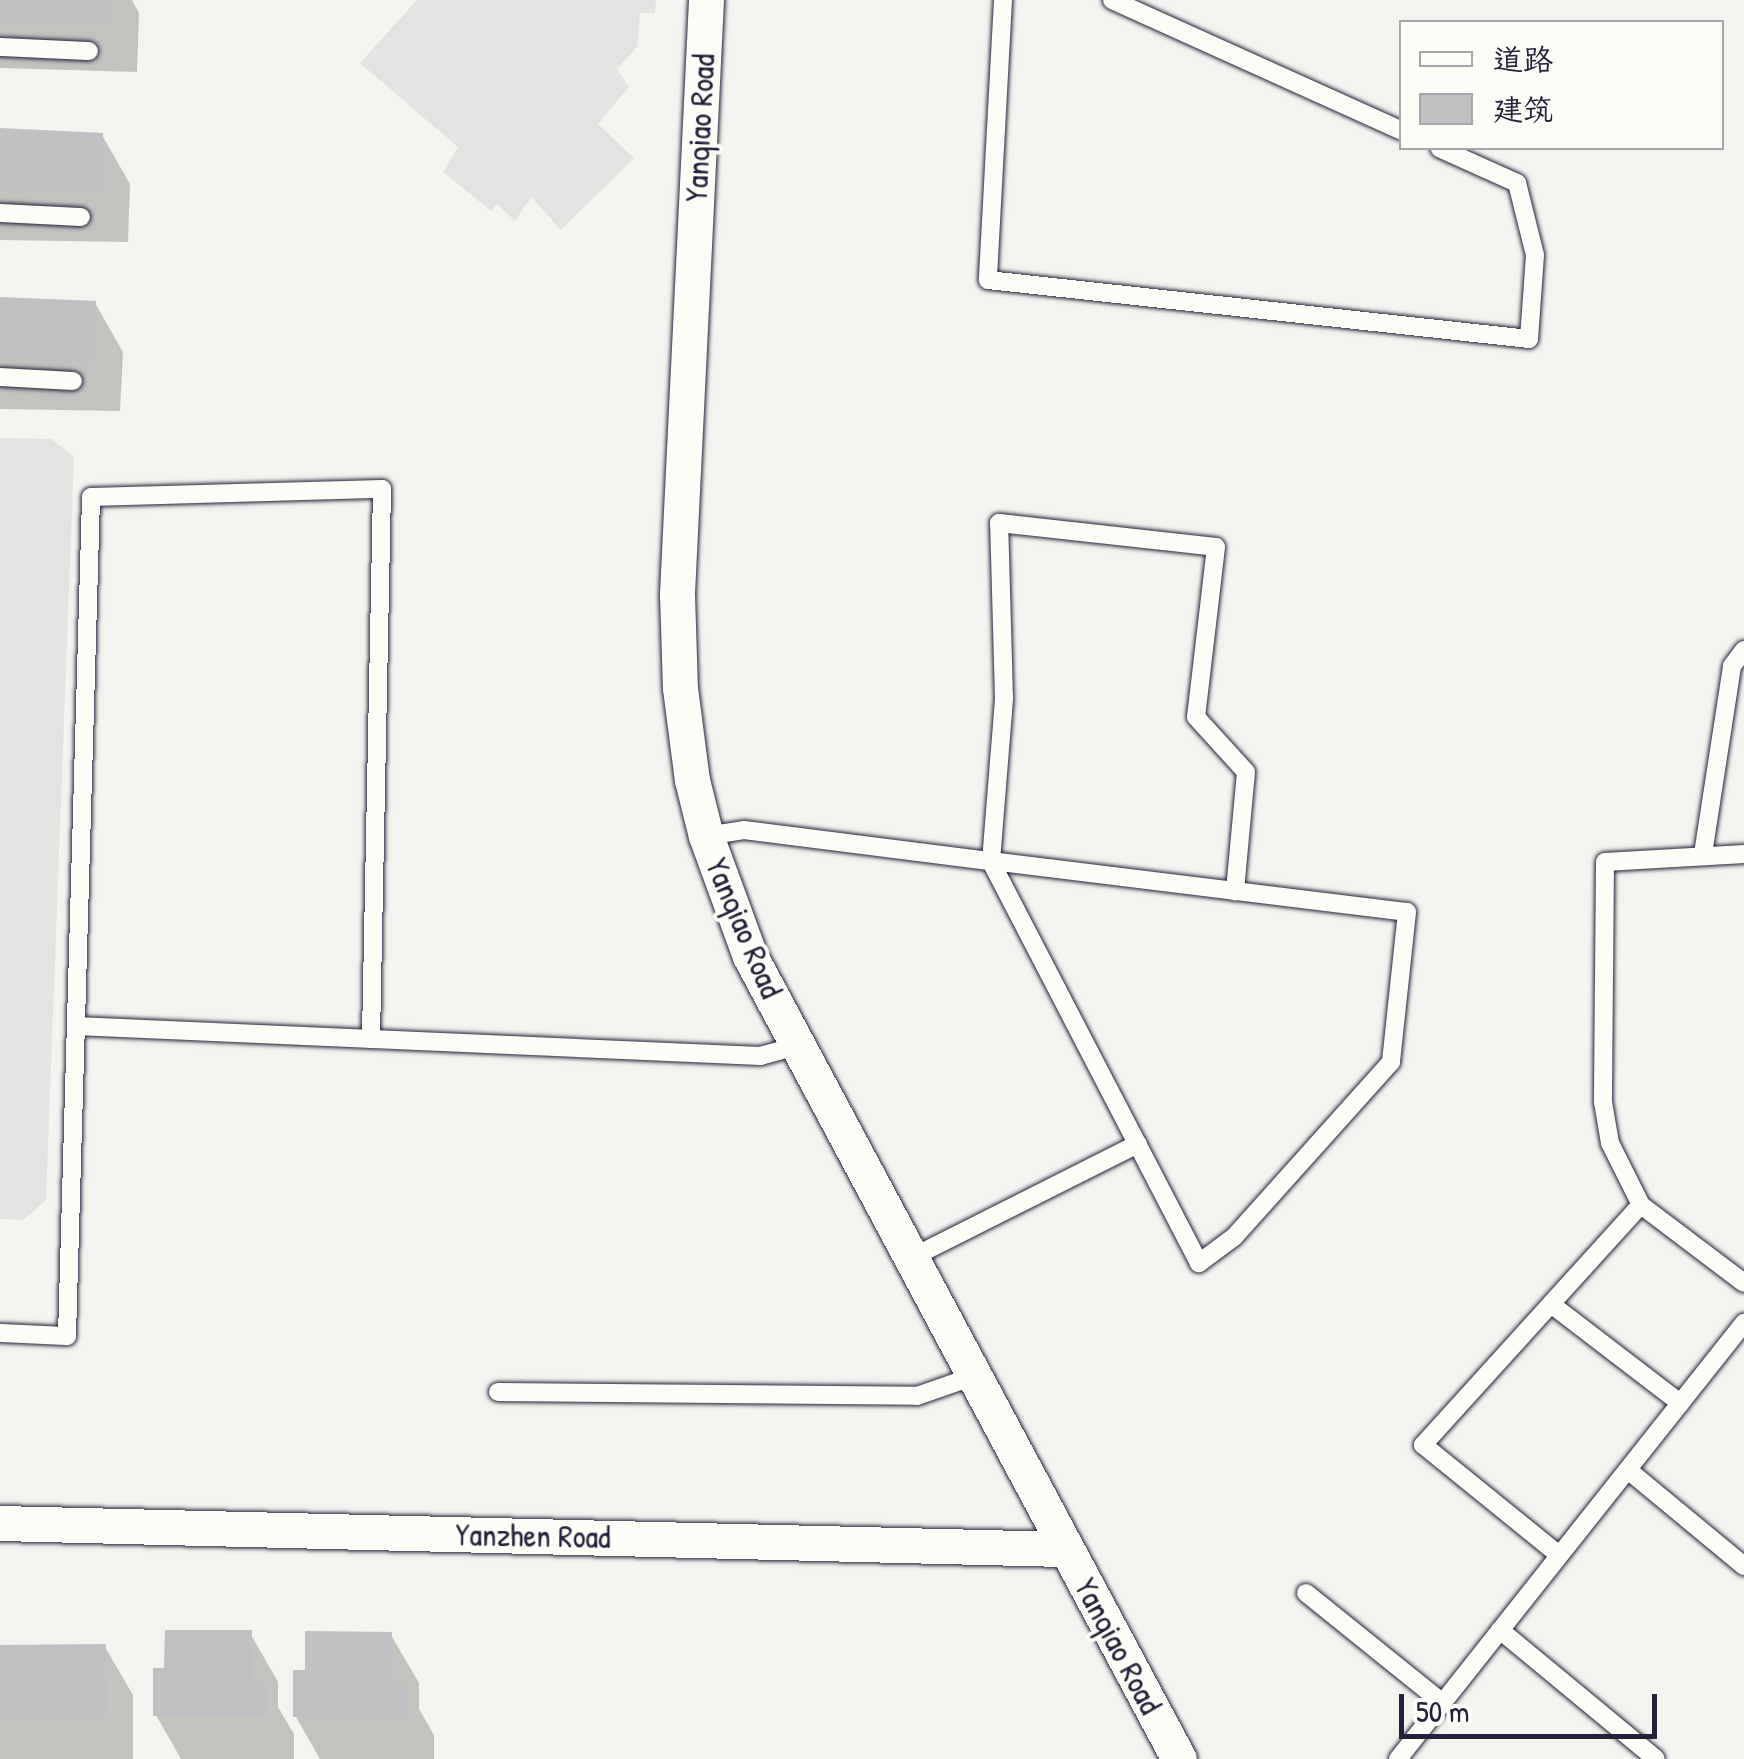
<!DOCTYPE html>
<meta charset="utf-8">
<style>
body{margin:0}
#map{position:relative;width:1744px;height:1759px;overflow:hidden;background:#f4f3ef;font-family:"Patrick Hand","LXGW WenKai TC",sans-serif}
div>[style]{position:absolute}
.built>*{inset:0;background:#e4e3e2}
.shadow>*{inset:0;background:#0003}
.building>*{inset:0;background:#c0bfc2}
.roads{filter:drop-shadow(0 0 2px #22223b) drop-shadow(0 0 2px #22223b)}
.service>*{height:18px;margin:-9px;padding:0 9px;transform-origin:9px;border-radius:9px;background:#fdfcf7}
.minor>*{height:35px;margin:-17.5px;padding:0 17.5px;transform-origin:17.5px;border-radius:17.5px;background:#fdfcf7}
span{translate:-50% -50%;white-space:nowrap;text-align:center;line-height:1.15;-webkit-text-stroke:8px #fdfcf7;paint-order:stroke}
.street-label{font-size:32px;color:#22223b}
.legend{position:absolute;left:1399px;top:20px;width:325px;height:130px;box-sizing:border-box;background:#fdfcf7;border:2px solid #a5a5ac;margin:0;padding:12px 18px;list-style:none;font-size:30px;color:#22223b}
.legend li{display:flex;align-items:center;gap:20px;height:50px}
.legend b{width:50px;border:2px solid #a5a5ac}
.scale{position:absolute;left:1399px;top:1694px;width:258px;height:45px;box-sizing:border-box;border:5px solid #22223b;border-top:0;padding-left:12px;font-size:30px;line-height:35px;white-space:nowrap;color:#22223b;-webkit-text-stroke:8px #fdfcf7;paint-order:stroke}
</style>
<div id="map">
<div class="built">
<i style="clip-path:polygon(417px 0,656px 0,655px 13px,640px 13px,637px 47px,617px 69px,629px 87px,598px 124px,634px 158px,561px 230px,531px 197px,515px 221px,497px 204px,491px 211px,443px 172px,458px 147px,360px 63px)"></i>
<i style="clip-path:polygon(0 438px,51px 439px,74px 456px,46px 1200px,23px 1220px,0 1219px)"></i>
</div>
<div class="shadow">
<i style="clip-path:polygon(0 0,132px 0,139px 13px,137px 72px,0 68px)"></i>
<i style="clip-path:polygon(0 131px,102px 135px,130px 184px,128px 242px,0 240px)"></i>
<i style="clip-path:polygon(0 299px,95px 303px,123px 352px,120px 411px,0 409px)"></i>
<i style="clip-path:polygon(250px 1633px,278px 1682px,278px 1707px,294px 1734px,294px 1759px,181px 1759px,156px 1715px,167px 1671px)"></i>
<i style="clip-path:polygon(391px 1635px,419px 1683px,419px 1709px,434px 1735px,434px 1759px,320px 1759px,296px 1717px,308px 1672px)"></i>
<i style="clip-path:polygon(0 1647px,105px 1647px,133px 1695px,133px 1759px,0 1759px)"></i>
</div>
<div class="building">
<i style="clip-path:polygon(0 0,111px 0,111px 24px,0 22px)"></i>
<i style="clip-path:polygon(0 128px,103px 133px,101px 194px,0 190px)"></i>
<i style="clip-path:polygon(0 297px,96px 301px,94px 363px,0 359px)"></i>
<i style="clip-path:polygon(165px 1630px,252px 1630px,252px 1682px,267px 1683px,267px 1716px,153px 1716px,153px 1668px,164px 1668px)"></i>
<i style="clip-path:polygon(305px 1631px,392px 1632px,393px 1684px,407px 1684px,408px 1717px,293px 1717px,293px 1670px,305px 1670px)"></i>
<i style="clip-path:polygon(106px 1644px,107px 1718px,0 1719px,0 1645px)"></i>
</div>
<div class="roads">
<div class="service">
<i style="left:1003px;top:0;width:280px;rotate:93.1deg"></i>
<i style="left:988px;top:280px;width:544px;rotate:6.22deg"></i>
<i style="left:1529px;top:339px;width:84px;rotate:-85.9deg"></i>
<i style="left:1535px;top:255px;width:74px;rotate:-104deg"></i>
<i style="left:1517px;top:183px;width:85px;rotate:-155.8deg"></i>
<i style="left:1112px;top:0;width:318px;rotate:24.3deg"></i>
<i style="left:0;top:47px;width:89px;rotate:2.6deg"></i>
<i style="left:0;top:213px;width:81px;rotate:2.8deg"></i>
<i style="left:0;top:377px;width:73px;rotate:3.1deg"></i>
<i style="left:706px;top:836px;width:38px;rotate:-9deg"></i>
<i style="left:744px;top:830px;width:249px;rotate:7.2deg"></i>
<i style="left:991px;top:861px;width:419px;rotate:7deg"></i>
<i style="left:1407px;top:912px;width:151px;rotate:96.1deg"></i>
<i style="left:1391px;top:1062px;width:235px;rotate:131.9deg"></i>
<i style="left:1234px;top:1237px;width:44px;rotate:143.4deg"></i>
<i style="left:1199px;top:1263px;width:453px;rotate:-117.4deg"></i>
<i style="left:991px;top:861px;width:164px;rotate:-85.4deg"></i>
<i style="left:1004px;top:698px;width:175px;rotate:-91.6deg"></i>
<i style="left:999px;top:523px;width:218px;rotate:6.3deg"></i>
<i style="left:1216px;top:547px;width:171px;rotate:96.7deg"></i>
<i style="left:1196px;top:717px;width:74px;rotate:47.7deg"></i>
<i style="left:1246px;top:772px;width:120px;rotate:95.3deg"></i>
<i style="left:1703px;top:854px;width:190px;rotate:-81.2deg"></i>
<i style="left:1732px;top:666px;width:20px;rotate:-53deg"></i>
<i style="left:1744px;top:854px;width:139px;rotate:176.7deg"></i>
<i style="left:1605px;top:862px;width:240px;rotate:90.5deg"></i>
<i style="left:1603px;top:1102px;width:42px;rotate:80.3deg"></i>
<i style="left:1610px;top:1143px;width:69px;rotate:63.4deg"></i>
<i style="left:1641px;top:1205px;width:129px;rotate:37.1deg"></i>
<i style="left:76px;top:1026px;width:685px;rotate:2.51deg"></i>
<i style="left:760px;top:1056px;width:38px;rotate:-15deg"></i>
<i style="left:911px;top:1258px;width:254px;rotate:-26.7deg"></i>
<i style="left:1551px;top:1304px;width:163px;rotate:37.5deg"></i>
<i style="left:0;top:1333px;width:67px;rotate:2.6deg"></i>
<i style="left:67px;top:1336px;width:839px;rotate:-88.36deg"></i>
<i style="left:91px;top:497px;width:291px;rotate:-1.6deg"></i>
<i style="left:382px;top:489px;width:550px;rotate:91.15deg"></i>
<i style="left:498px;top:1392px;width:419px;rotate:0.5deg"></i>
<i style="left:917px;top:1396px;width:60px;rotate:-19.3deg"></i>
<i style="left:1628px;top:1470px;width:151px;rotate:39.6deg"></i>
<i style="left:1559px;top:1555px;width:175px;rotate:-141deg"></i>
<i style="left:1423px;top:1445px;width:324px;rotate:-47.8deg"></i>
<i style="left:1306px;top:1593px;width:176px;rotate:38.8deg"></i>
<i style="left:1500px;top:1630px;width:202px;rotate:39.6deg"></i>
<i style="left:1398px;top:1759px;width:557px;rotate:-51.57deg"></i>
</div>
<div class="minor">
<i style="left:706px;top:0;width:595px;rotate:92.8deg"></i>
<i style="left:677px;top:594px;width:94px;rotate:88.2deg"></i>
<i style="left:680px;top:688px;width:93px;rotate:82.6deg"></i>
<i style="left:692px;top:780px;width:58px;rotate:76deg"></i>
<i style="left:706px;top:836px;width:128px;rotate:69.9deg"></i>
<i style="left:750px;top:956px;width:910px;rotate:61.89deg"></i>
<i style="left:0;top:1523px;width:1066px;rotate:1.4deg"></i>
</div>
</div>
<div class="street-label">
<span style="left:700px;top:128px;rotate:-87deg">Yanqiao Road</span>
<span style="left:744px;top:928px;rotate:67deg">Yanqiao Road</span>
<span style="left:533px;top:1536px;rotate:1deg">Yanzhen Road</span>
<span style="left:1118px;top:1646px;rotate:62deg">Yanqiao Road</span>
</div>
<ul class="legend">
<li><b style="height:12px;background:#fdfcf7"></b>道路</li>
<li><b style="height:28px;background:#c0bfc2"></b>建筑</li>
</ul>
<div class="scale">50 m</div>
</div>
